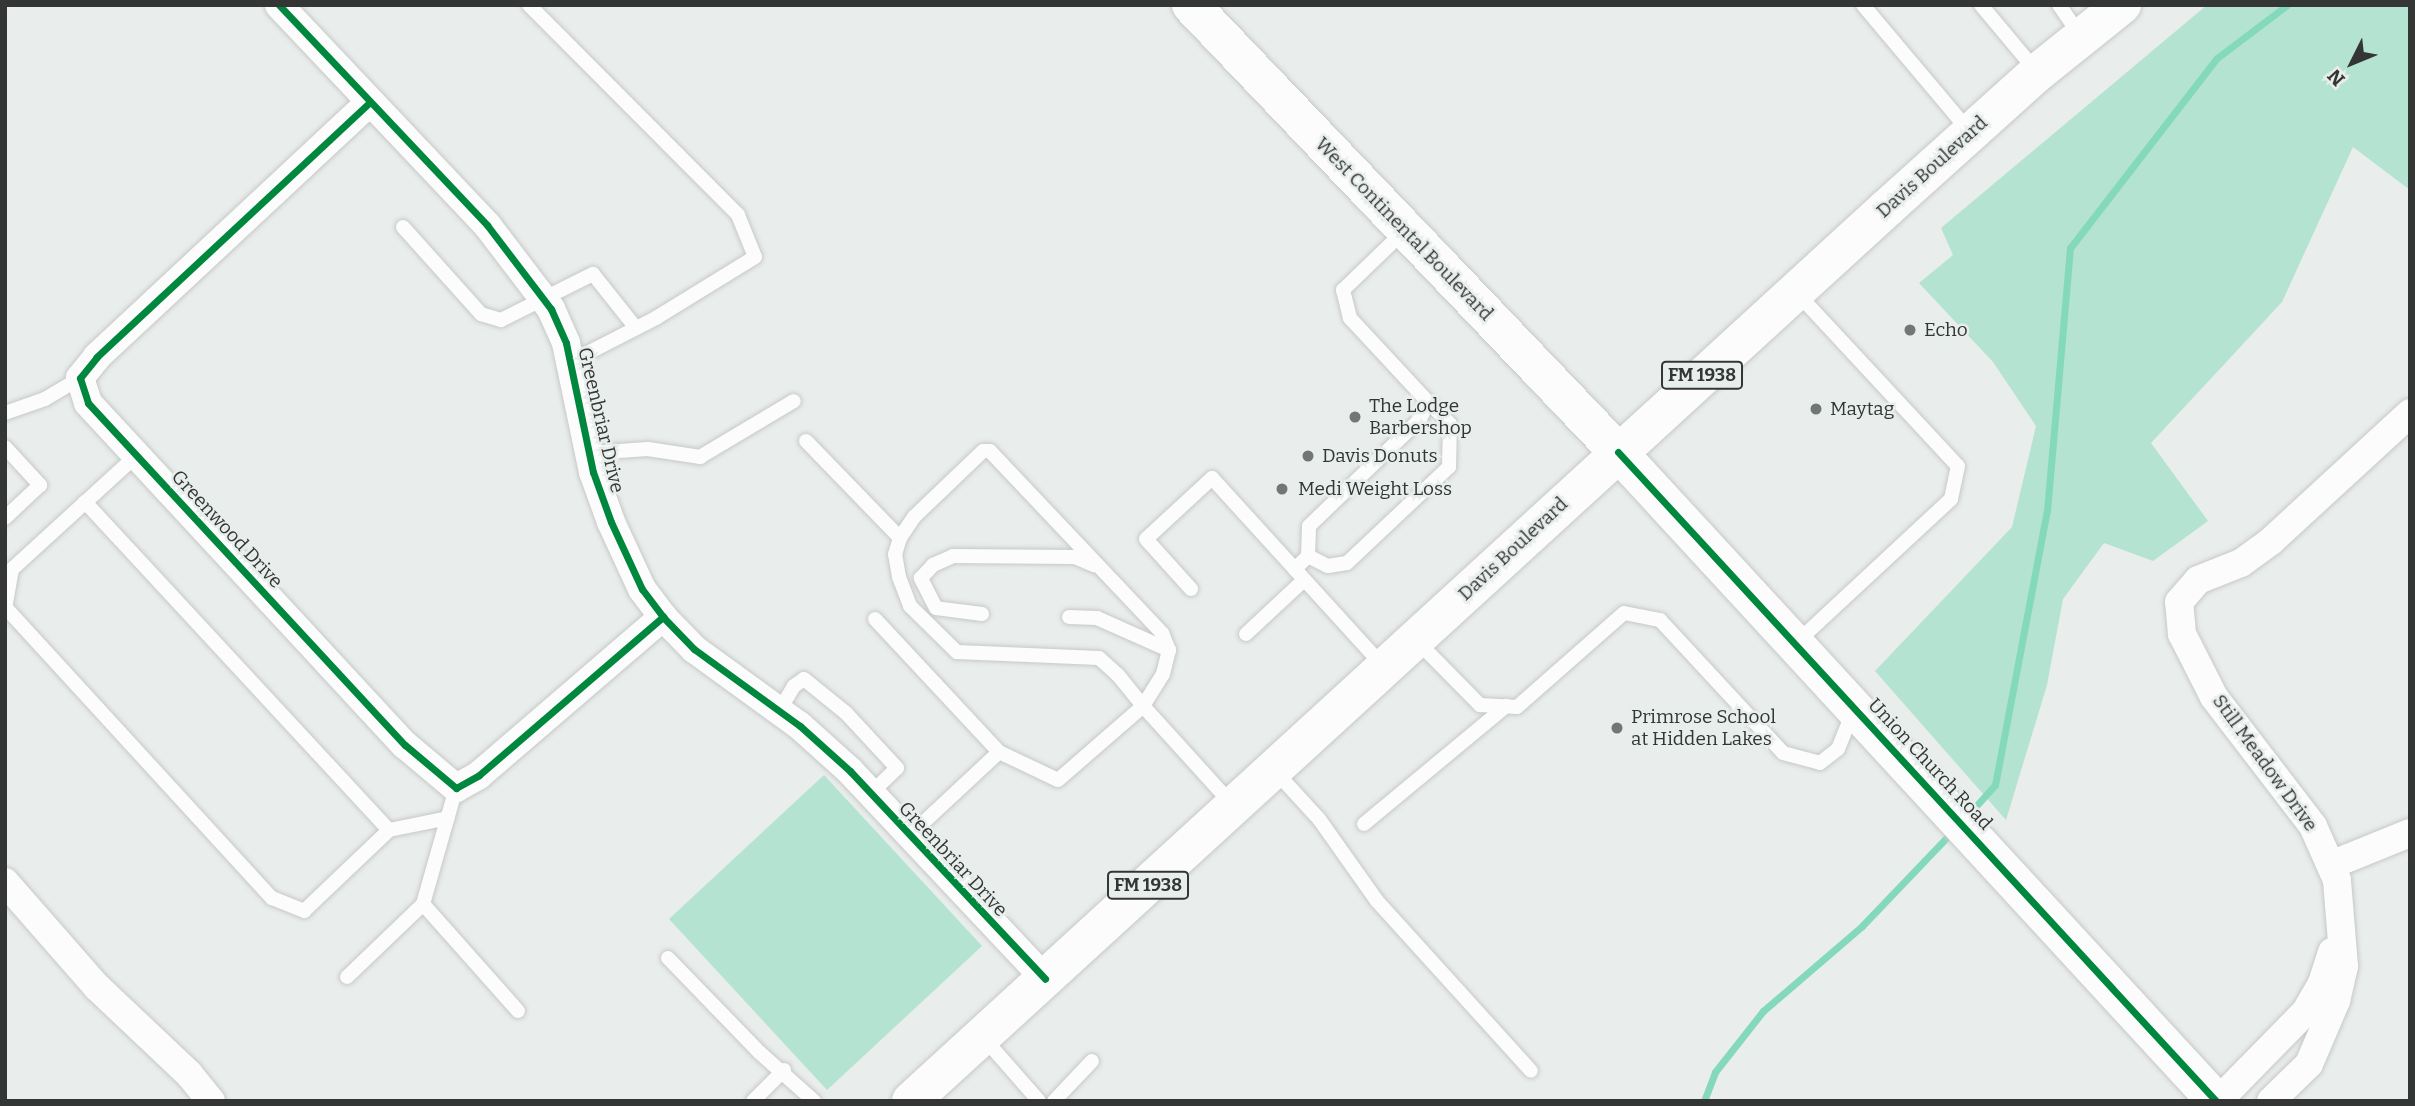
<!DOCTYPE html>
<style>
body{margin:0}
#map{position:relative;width:2415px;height:1106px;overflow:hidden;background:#e9edeb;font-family:Bitter,serif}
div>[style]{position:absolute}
.green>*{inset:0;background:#b4e3d1}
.stream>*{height:7px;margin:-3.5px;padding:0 3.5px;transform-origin:3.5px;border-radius:3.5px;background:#84d9bc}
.roads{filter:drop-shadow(0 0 2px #c6c9c7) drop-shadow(0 0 2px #c6c9c7)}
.lane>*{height:14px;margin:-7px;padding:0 7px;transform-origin:7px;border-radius:7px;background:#fcfcfc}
.street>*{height:28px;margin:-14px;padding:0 14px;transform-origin:14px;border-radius:14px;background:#fcfcfc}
.secondary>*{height:38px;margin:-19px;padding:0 19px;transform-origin:19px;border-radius:19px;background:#fcfcfc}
.primary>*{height:38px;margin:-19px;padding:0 19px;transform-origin:19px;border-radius:19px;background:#fcfcfc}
.cycleway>*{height:7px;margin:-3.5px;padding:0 3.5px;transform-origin:3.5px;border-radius:3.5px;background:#00873e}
.dots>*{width:19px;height:19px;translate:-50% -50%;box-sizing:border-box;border:4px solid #e8eeeb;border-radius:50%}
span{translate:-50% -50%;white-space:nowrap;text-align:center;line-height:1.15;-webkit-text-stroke:5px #e8eeeb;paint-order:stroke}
.shield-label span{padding:2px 5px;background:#e8eeeb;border:2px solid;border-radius:5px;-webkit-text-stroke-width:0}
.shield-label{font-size:18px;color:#343635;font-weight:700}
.street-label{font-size:19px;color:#343635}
.poi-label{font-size:19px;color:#343635}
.left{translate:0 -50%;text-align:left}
.frame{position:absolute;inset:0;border:7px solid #343635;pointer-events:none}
.north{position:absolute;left:2317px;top:28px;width:70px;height:70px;-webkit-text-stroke:5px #e8eeeb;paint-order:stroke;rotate:227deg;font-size:19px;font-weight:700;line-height:28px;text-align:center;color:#343635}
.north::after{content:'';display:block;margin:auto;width:24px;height:32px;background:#343635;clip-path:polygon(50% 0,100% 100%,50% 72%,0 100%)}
</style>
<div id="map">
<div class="green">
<i style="clip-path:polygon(2207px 5px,2410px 5px,2410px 190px,2353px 147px,2282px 302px,2151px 443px,2208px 521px,2153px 561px,2104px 543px,2063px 599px,2047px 685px,2006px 820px,1875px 671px,2012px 527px,2036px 426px,1993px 362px,1919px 283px,1953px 255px,1941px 228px)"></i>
<i style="clip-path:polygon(824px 775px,982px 946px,827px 1090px,669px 919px)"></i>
</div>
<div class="stream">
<i style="left:1976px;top:806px;width:28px;rotate:-48deg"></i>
<i style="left:1995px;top:785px;width:279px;rotate:-79.3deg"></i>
<i style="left:2047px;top:511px;width:264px;rotate:-85deg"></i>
<i style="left:2070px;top:248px;width:240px;rotate:-52.3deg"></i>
<i style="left:2217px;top:58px;width:88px;rotate:-37.1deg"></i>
<i style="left:1704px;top:1101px;width:31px;rotate:-69deg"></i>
<i style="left:1715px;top:1072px;width:78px;rotate:-51.8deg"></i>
<i style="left:1763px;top:1011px;width:130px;rotate:-40.6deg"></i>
<i style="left:1862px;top:926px;width:124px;rotate:-46.3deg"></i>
</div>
<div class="roads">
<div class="lane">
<i style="left:529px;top:5px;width:296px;rotate:45.1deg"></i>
<i style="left:738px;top:215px;width:45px;rotate:68deg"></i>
<i style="left:755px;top:257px;width:116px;rotate:148.4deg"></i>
<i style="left:656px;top:318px;width:97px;rotate:152.9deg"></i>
<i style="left:1863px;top:5px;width:166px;rotate:49.9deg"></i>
<i style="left:1981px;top:5px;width:87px;rotate:50.1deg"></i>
<i style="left:2059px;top:5px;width:38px;rotate:55deg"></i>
<i style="left:403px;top:227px;width:117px;rotate:48.1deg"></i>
<i style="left:481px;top:314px;width:21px;rotate:17deg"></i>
<i style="left:501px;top:320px;width:103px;rotate:-26.6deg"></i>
<i style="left:593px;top:274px;width:69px;rotate:51.5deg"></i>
<i style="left:1797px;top:293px;width:236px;rotate:47.1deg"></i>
<i style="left:1958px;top:466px;width:34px;rotate:102deg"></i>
<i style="left:1951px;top:499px;width:210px;rotate:137.1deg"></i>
<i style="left:5px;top:413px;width:42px;rotate:-19.3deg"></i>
<i style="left:45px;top:399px;width:41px;rotate:-31deg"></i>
<i style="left:806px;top:441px;width:135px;rotate:45.9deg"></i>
<i style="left:5px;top:447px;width:52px;rotate:47.4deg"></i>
<i style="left:40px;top:485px;width:48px;rotate:136.7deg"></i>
<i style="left:589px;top:453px;width:59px;rotate:-3.9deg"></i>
<i style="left:648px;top:449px;width:53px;rotate:8.7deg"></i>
<i style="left:700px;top:457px;width:109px;rotate:-30.8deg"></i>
<i style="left:137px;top:455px;width:169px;rotate:137.6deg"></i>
<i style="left:12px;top:569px;width:39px;rotate:100deg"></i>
<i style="left:5px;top:607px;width:395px;rotate:47.5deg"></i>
<i style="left:272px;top:898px;width:35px;rotate:22deg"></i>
<i style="left:304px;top:911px;width:117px;rotate:-43.6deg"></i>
<i style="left:389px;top:830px;width:60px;rotate:-11.5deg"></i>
<i style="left:85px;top:502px;width:447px;rotate:47.2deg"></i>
<i style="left:1308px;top:556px;width:22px;rotate:27deg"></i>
<i style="left:1328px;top:566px;width:19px;rotate:-9deg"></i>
<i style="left:1347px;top:563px;width:140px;rotate:-43.3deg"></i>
<i style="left:1449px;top:467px;width:43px;rotate:-88.7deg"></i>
<i style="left:1450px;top:424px;width:31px;rotate:-135deg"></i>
<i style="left:1295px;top:569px;width:18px;rotate:-45deg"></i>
<i style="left:1308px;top:556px;width:30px;rotate:-88deg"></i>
<i style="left:1309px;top:526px;width:154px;rotate:-43.9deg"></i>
<i style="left:1420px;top:419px;width:19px;rotate:-65deg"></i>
<i style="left:1428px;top:402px;width:115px;rotate:-132.9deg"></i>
<i style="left:1350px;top:318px;width:29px;rotate:-104deg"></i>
<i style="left:1343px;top:290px;width:85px;rotate:-44deg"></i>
<i style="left:1191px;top:589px;width:67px;rotate:-132deg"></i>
<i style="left:1146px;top:539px;width:90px;rotate:-42.7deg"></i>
<i style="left:1212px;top:478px;width:256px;rotate:47.7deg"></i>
<i style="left:982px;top:614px;width:46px;rotate:-172.6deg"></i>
<i style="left:936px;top:608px;width:34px;rotate:-117deg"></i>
<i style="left:921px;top:578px;width:18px;rotate:-47deg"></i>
<i style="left:933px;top:565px;width:22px;rotate:-24deg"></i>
<i style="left:953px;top:556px;width:122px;rotate:0.5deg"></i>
<i style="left:1075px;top:557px;width:21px;rotate:23deg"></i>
<i style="left:1069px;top:617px;width:28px;rotate:2deg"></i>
<i style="left:1097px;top:618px;width:79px;rotate:24deg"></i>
<i style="left:875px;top:619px;width:182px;rotate:47deg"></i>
<i style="left:1246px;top:634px;width:79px;rotate:-43deg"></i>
<i style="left:1417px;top:641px;width:90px;rotate:45.5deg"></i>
<i style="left:1480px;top:705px;width:37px;rotate:3deg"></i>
<i style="left:1517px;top:707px;width:142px;rotate:-41.3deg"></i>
<i style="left:1624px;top:613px;width:37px;rotate:11deg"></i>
<i style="left:1660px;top:620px;width:181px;rotate:47.2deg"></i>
<i style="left:1783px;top:753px;width:38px;rotate:15deg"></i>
<i style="left:1820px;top:763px;width:23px;rotate:-38deg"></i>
<i style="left:1838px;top:749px;width:40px;rotate:-68deg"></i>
<i style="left:779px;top:711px;width:29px;rotate:-59deg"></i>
<i style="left:794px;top:686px;width:12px;rotate:-35deg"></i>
<i style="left:804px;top:679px;width:54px;rotate:39deg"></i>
<i style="left:846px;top:713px;width:75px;rotate:47.2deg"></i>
<i style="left:897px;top:768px;width:36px;rotate:136deg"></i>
<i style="left:1275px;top:771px;width:65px;rotate:47.5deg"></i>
<i style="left:1319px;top:819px;width:100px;rotate:54.7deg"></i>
<i style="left:1377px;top:901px;width:229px;rotate:47.8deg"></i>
<i style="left:1364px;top:824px;width:185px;rotate:-39.7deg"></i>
<i style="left:909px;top:836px;width:123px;rotate:-43deg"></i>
<i style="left:999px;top:752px;width:65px;rotate:25.4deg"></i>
<i style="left:1058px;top:780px;width:113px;rotate:-41deg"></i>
<i style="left:1143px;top:706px;width:38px;rotate:-58deg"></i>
<i style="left:1163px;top:674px;width:25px;rotate:-76deg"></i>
<i style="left:1169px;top:650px;width:18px;rotate:-112deg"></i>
<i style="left:1162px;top:633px;width:250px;rotate:-133.4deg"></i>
<i style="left:990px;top:451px;width:7px;rotate:180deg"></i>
<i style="left:983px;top:451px;width:95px;rotate:136.3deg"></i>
<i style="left:914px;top:517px;width:25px;rotate:124deg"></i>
<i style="left:900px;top:538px;width:17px;rotate:107deg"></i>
<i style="left:895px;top:554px;width:23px;rotate:80deg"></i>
<i style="left:899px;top:577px;width:31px;rotate:69deg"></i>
<i style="left:910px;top:606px;width:66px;rotate:44.4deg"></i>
<i style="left:957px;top:652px;width:142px;rotate:2.4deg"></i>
<i style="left:1099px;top:658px;width:25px;rotate:42deg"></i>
<i style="left:1118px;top:675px;width:40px;rotate:51deg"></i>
<i style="left:1143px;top:706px;width:132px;rotate:47.8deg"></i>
<i style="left:423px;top:904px;width:143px;rotate:48.4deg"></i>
<i style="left:668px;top:958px;width:131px;rotate:45.9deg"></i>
<i style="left:759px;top:1052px;width:74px;rotate:41.7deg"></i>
<i style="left:347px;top:977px;width:105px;rotate:-43.8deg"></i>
<i style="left:423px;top:904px;width:121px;rotate:-74.1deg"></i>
<i style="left:982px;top:1036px;width:86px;rotate:48.8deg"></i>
<i style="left:753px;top:1101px;width:44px;rotate:-45deg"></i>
<i style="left:1054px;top:1101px;width:55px;rotate:-46.5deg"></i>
</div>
<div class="street">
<i style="left:279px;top:5px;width:303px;rotate:46.6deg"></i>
<i style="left:487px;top:225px;width:106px;rotate:52.7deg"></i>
<i style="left:551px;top:309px;width:37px;rotate:66deg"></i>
<i style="left:566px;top:343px;width:132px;rotate:78.2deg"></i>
<i style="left:593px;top:472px;width:53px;rotate:70.2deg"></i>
<i style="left:611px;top:522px;width:74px;rotate:65.2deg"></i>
<i style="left:642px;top:589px;width:35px;rotate:53deg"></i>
<i style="left:663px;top:617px;width:45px;rotate:45.9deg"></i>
<i style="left:694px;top:649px;width:131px;rotate:36deg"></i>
<i style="left:800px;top:726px;width:67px;rotate:42deg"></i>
<i style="left:850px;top:771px;width:285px;rotate:46.8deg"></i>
<i style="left:370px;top:102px;width:374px;rotate:137deg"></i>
<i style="left:97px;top:357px;width:27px;rotate:129deg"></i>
<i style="left:80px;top:378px;width:26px;rotate:72deg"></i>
<i style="left:88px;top:403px;width:466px;rotate:47.2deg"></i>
<i style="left:405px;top:745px;width:67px;rotate:40.1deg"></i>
<i style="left:456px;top:788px;width:26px;rotate:-29deg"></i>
<i style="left:479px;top:775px;width:243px;rotate:-40.7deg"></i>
<i style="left:2331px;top:865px;width:85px;rotate:-22.1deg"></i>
<i style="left:5px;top:882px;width:140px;rotate:48.8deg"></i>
<i style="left:97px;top:987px;width:127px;rotate:43.4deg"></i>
<i style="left:189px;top:1074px;width:35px;rotate:51deg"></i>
<i style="left:2218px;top:1101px;width:126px;rotate:-45.6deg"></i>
<i style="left:2306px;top:1011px;width:32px;rotate:-60deg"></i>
<i style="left:2322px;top:983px;width:33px;rotate:-72deg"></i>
<i style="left:2271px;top:1101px;width:53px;rotate:-44.2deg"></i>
<i style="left:2309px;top:1064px;width:69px;rotate:-66.8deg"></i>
<i style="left:2336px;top:1001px;width:36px;rotate:-77deg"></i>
<i style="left:2344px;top:966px;width:86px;rotate:-94.7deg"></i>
<i style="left:2337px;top:880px;width:59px;rotate:-114deg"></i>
<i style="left:2313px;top:826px;width:163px;rotate:-127.5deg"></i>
<i style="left:2214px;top:697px;width:71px;rotate:-116.9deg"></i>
<i style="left:2182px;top:634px;width:32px;rotate:-95deg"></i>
<i style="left:2179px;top:602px;width:29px;rotate:-49deg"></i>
<i style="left:2198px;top:580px;width:46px;rotate:-21.6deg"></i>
<i style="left:2241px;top:563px;width:37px;rotate:-36deg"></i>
<i style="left:2271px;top:541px;width:189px;rotate:-42.6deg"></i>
</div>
<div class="secondary">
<i style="left:1191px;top:5px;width:618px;rotate:46.31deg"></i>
<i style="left:1618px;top:452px;width:882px;rotate:47.34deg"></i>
</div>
<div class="primary">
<i style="left:911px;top:1101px;width:1323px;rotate:-42.46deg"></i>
<i style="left:1887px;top:208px;width:202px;rotate:-42deg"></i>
<i style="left:2037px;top:73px;width:109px;rotate:-38.7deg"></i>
</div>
</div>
<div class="cycleway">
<i style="left:279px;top:5px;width:303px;rotate:46.6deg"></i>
<i style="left:487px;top:225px;width:106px;rotate:52.7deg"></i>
<i style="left:551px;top:309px;width:37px;rotate:66deg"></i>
<i style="left:566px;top:343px;width:132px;rotate:78.2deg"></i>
<i style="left:593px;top:472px;width:53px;rotate:70.2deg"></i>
<i style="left:611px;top:522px;width:74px;rotate:65.2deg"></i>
<i style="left:642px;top:589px;width:35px;rotate:53deg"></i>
<i style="left:663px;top:617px;width:45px;rotate:45.9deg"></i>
<i style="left:694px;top:649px;width:131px;rotate:36deg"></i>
<i style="left:800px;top:726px;width:67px;rotate:42deg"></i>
<i style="left:850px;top:771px;width:285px;rotate:46.8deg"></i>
<i style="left:370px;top:102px;width:374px;rotate:137deg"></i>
<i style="left:97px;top:357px;width:27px;rotate:129deg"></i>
<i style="left:80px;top:378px;width:26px;rotate:72deg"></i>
<i style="left:88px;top:403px;width:466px;rotate:47.2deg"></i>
<i style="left:405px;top:745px;width:67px;rotate:40.1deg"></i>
<i style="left:456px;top:788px;width:26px;rotate:-29deg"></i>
<i style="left:479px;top:775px;width:243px;rotate:-40.7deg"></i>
<i style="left:1618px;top:452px;width:882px;rotate:47.34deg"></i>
</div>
<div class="dots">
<i style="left:1910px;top:330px;background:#737675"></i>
<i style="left:1816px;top:409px;background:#737675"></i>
<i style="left:1355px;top:417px;background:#737675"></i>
<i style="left:1308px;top:456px;background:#737675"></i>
<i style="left:1282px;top:489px;background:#737675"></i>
<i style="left:1617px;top:728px;background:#737675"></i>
</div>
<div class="shield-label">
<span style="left:1702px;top:375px">FM 1938</span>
<span style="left:1148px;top:885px">FM 1938</span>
</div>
<div class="street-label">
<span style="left:1932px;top:167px;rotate:-42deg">Davis Boulevard</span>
<span style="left:1404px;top:229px;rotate:46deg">West Continental Boulevard</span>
<span style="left:601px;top:420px;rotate:77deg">Greenbriar Drive</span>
<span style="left:227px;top:529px;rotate:47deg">Greenwood Drive</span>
<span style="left:1513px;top:549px;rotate:-43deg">Davis Boulevard</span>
<span style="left:2265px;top:763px;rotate:54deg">Still Meadow Drive</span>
<span style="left:1930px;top:764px;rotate:47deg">Union Church Road</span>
<span style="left:953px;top:859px;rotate:47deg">Greenbriar Drive</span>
</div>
<div class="poi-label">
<span class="left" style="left:1924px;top:330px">Echo</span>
<span class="left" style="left:1369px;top:417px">The Lodge<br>Barbershop</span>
<span class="left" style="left:1830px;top:409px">Maytag</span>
<span class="left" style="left:1322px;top:456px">Davis Donuts</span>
<span class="left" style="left:1298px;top:489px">Medi Weight Loss</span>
<span class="left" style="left:1631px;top:728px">Primrose School<br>at Hidden Lakes</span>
</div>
<div class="frame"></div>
<div class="north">N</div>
</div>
